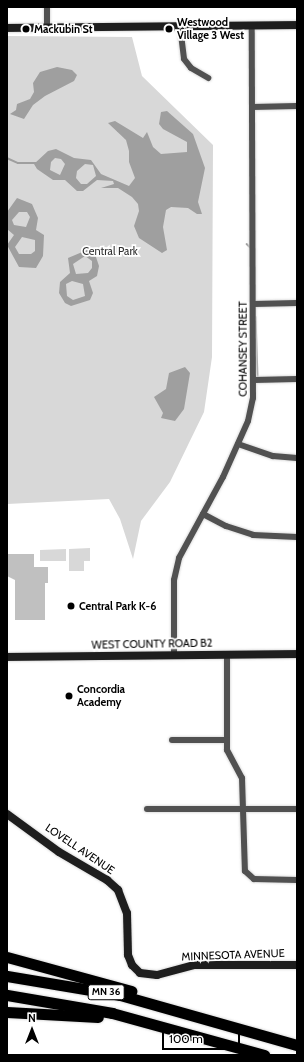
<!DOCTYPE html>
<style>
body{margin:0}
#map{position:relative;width:304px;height:1062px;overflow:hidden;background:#fff;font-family:Cabin,sans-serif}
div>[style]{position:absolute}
.green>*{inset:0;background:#d8d8d8}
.water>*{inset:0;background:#9f9f9f}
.stream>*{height:1.5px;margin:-0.75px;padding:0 0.75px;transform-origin:0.75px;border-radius:0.75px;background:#9f9f9f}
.building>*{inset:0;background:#c0c0c0}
.roads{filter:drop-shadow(0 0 1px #dbdbdb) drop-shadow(0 0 1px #dbdbdb)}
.street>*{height:6px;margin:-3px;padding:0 3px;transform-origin:3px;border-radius:3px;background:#515151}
.secondary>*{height:8px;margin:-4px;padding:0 4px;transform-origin:4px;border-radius:4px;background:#1e1e1e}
.highway>*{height:11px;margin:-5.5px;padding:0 5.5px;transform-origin:5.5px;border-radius:5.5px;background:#000}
.dots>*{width:11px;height:11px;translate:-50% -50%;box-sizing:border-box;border:2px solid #fff;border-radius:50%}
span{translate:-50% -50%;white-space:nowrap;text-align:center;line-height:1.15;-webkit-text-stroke:3.5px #fff;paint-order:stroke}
.shield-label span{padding:1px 3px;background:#fff;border:1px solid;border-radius:3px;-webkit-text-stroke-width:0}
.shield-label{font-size:10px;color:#000;font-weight:700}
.poi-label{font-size:11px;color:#000;font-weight:700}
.left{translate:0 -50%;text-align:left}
.park-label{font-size:11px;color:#2f2f2f}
.street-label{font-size:11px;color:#000}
.frame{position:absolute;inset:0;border:8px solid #000;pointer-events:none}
.north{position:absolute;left:12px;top:1010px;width:40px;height:40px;-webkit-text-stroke:3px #fff;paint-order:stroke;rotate:0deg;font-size:11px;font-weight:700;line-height:16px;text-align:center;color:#000}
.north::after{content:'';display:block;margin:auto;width:14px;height:18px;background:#000;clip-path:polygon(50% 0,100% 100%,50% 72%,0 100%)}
.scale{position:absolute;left:162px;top:1032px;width:78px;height:18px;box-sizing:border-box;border:2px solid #000;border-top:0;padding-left:5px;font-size:12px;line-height:14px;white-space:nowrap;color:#000;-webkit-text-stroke:3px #fff;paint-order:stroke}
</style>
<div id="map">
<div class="green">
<i style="clip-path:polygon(7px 36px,132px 37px,142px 76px,213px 145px,212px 357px,204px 412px,170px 482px,141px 521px,133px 559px,120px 519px,109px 499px,7px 504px)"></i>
<i style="clip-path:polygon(90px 548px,90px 561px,84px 561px,84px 571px,69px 571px,69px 549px)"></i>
<i style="clip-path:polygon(66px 549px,66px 561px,40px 561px,40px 550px)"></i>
</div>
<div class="water">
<i style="clip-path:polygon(57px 67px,72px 70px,77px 75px,74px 81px,45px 96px,33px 105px,24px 119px,10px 114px,16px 110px,17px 104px,30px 99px,34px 92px,33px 83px,40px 72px)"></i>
<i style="clip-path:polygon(evenodd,167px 111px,193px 134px,205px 168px,198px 202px,202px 214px,197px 214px,188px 208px,171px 207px,166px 210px,163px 227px,167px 250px,162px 253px,139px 238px,134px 226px,139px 211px,138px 204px,132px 197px,118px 188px,101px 188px,114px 184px,113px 181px,97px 180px,83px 191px,77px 191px,65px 180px,53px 180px,37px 169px,34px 164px,48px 151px,56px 149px,74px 158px,91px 160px,101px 174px,129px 186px,135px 178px,129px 162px,129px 151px,126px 140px,108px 123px,115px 121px,143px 138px,147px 132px,153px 147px,161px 154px,187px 152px,187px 142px,163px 129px,159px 124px,161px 112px,167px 111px,55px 158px,61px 159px,65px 164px,60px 175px,50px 170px,51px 162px,55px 158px,167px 111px,85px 164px,93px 165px,96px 176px,87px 184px,81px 184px,76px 178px,77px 171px,85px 164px)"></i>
<i style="clip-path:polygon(evenodd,17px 198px,32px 204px,38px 218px,36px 230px,44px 235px,43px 256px,36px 268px,19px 267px,7px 245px,14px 235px,7px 229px,7px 212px,17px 198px,19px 212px,27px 212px,30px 217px,26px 227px,14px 225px,12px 220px,19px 212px,17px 198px,22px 237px,35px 240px,35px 251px,31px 254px,19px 254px,15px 247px,22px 237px)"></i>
<i style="clip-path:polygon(evenodd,87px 250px,95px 254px,99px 266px,97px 276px,89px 281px,93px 293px,90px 300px,71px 306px,65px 303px,59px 293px,60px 282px,70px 273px,68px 258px,87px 250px,85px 256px,92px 261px,92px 268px,88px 273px,76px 274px,73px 264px,85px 256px,87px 250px,72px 281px,83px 284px,85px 296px,73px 300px,67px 296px,66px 284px,72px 281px)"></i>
<i style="clip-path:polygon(185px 367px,190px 373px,184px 409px,175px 421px,161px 418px,163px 413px,154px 397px,166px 389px,169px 373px)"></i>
</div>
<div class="stream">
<i style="left:7px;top:158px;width:12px;rotate:24deg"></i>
<i style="left:18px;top:163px;width:18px"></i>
<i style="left:247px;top:244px;width:4px;rotate:45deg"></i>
<i style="left:256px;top:317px;width:60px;rotate:88.1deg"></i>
</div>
<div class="building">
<i style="clip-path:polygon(7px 554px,34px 554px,34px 567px,48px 567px,48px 583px,45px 583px,45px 620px,15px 620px,15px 580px,7px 576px)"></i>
</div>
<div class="roads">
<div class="street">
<i style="left:47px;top:7px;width:21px;rotate:90deg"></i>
<i style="left:180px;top:26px;width:33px;rotate:83deg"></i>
<i style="left:184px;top:59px;width:11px;rotate:52deg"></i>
<i style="left:191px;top:68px;width:20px;rotate:30deg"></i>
<i style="left:252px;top:107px;width:45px;rotate:-1.3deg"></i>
<i style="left:253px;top:304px;width:44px;rotate:-1.3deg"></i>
<i style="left:254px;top:380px;width:43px;rotate:-1.3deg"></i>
<i style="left:238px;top:444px;width:37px;rotate:19deg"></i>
<i style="left:273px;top:456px;width:24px;rotate:5deg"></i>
<i style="left:203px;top:514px;width:26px;rotate:28deg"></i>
<i style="left:226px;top:526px;width:28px;rotate:18deg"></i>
<i style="left:253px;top:535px;width:44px;rotate:2.6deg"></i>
<i style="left:227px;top:654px;width:96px;rotate:90deg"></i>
<i style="left:227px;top:750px;width:32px;rotate:62deg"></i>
<i style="left:242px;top:778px;width:93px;rotate:88.2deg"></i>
<i style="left:245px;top:871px;width:12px;rotate:42deg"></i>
<i style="left:254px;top:879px;width:43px;rotate:1.3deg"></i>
<i style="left:174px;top:655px;width:75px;rotate:-90deg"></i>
<i style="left:174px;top:580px;width:23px;rotate:-77deg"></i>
<i style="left:179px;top:558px;width:92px;rotate:-61.5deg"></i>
<i style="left:223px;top:477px;width:61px;rotate:-65.9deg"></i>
<i style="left:248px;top:421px;width:24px;rotate:-78deg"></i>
<i style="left:253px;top:398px;width:372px;rotate:-90.2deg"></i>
<i style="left:172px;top:740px;width:55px"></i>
<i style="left:147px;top:809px;width:150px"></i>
</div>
<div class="secondary">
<i style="left:7px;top:28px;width:290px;rotate:-0.6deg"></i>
<i style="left:7px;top:657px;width:290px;rotate:-0.6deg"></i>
<i style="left:7px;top:814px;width:64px;rotate:36.2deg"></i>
<i style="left:59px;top:852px;width:56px;rotate:30.3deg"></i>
<i style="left:107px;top:880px;width:15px;rotate:42deg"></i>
<i style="left:118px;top:890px;width:25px;rotate:69deg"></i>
<i style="left:127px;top:913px;width:42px;rotate:88.6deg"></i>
<i style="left:128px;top:955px;width:11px;rotate:68deg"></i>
<i style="left:132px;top:965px;width:11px;rotate:45deg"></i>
<i style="left:140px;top:973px;width:17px;rotate:7deg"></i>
<i style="left:157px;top:975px;width:38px;rotate:-15deg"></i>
<i style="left:194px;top:965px;width:103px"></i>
</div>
<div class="highway">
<i style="left:7px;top:957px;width:129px;rotate:15.3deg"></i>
<i style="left:7px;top:976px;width:115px;rotate:9.5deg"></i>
<i style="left:120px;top:995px;width:184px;rotate:15.8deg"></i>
<i style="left:7px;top:995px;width:107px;rotate:9.7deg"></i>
<i style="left:112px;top:1013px;width:158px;rotate:15.4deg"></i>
<i style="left:7px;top:1012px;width:91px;rotate:3.1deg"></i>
</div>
</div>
<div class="dots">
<i style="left:26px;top:29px;background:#000"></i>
<i style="left:169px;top:29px;background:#000"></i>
<i style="left:71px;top:606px;background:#000"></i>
<i style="left:69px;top:696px;background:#000"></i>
</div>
<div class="shield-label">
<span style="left:106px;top:992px">MN 36</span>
</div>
<div class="poi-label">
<span class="left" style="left:177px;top:29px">Westwood<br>Village 3 West</span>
<span class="left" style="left:34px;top:29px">Mackubin St</span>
<span class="left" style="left:79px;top:606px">Central Park K-6</span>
<span class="left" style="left:77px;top:696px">Concordia<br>Academy</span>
</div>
<div class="park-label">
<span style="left:110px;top:251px">Central Park</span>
</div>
<div class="street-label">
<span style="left:243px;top:349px;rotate:-90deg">COHANSEY STREET</span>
<span style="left:152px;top:644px;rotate:-1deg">WEST COUNTY ROAD B2</span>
<span style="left:80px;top:849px;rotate:34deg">LOVELL AVENUE</span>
<span style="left:233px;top:955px;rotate:-2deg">MINNESOTA AVENUE</span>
</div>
<div class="frame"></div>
<div class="north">N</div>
<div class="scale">100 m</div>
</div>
